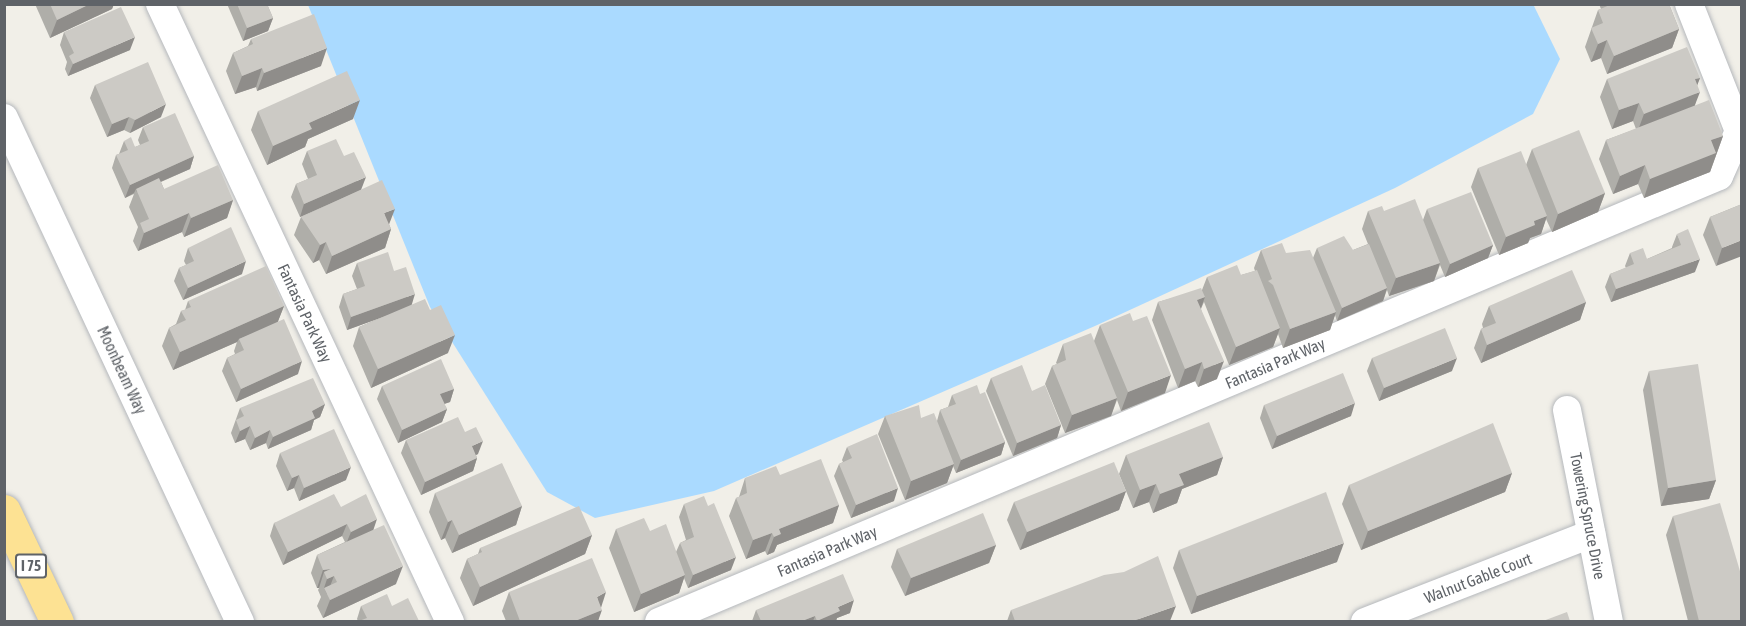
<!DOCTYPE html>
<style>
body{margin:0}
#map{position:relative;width:1746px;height:626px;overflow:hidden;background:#f1efe8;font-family:"Asap Condensed",sans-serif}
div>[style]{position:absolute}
.water>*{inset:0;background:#aadaff}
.roads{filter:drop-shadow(0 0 2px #b5b8bc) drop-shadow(0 0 2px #b5b8bc)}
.street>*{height:28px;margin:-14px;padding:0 14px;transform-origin:14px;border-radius:14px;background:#fff}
.highway>*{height:33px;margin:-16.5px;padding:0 16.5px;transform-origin:16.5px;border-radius:16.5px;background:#fde293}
.wall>*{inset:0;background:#afaea9}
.shaded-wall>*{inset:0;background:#8f8d8a}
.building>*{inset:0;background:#cccac5}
span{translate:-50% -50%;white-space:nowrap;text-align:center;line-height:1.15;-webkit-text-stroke:5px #fff;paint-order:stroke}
.shield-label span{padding:2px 4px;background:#fff;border:2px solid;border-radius:4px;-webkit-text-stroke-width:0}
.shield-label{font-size:15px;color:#5f6368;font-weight:700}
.street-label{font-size:16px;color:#5f6368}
.frame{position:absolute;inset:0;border:6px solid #5f6368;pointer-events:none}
</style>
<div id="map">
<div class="water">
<i style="clip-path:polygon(1533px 4px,1560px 59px,1533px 114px,1395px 188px,1095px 326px,714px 491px,595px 518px,547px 492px,430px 307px,308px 5px)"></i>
</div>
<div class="roads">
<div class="street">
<i style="left:160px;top:4px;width:683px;rotate:64.86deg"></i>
<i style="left:4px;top:118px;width:557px;rotate:64.91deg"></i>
<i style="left:1567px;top:410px;width:216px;rotate:78.8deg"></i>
<i style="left:659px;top:622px;width:1150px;rotate:-22.82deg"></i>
<i style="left:1719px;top:176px;width:49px;rotate:-66deg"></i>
<i style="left:1739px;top:131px;width:136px;rotate:-111.5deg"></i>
<i style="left:1365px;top:622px;width:243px;rotate:-21.3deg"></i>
</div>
<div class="highway">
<i style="left:4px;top:511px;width:123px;rotate:64.5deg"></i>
</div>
</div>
<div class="wall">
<i style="clip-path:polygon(35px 4px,114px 4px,112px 9px,50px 38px)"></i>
<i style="clip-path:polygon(227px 4px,267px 4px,273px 18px,268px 31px,243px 41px)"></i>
<i style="clip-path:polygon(1599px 4px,1669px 4px,1679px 29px,1672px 48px,1607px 74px,1601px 58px,1591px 62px,1585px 47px,1598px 10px,1601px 9px)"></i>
<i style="clip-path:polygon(64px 32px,130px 50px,68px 76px,65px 69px,67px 62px,60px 45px)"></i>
<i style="clip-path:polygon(251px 39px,321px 66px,257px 91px,256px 87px,235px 94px,226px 71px,233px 53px,248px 46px)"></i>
<i style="clip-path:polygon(1700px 78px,1697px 84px,1695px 106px,1723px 136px,1710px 172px,1644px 198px,1638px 184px,1613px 194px,1599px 159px,1606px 140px,1636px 129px,1633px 121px,1612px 129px,1600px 97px,1607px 79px)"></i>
<i style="clip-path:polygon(95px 85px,161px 117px,130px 133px,124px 130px,107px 137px,90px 98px)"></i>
<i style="clip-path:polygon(258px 111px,353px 119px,308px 139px,305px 147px,267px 165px,251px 130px)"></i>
<i style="clip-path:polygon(143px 127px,194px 156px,190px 169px,161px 182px,164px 189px,233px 200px,227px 218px,184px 237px,182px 232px,138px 251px,133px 241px,138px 227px,129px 207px,134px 194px,125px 198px,112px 168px,116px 155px,119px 154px,124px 141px,135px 147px,140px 145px,138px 140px)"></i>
<i style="clip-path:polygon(1532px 149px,1605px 193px,1598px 212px,1552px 232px,1546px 219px,1541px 234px,1530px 238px,1528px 243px,1499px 255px,1471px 187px,1478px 168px,1526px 165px)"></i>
<i style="clip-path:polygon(307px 151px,344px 156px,361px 190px,389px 224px,391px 229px,385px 248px,326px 274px,319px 260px,313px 263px,294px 235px,301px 217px,331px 203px,300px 217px,291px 197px,296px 184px,308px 179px,302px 164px)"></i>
<i style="clip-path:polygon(1742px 204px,1716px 266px,1703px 235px,1710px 217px)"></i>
<i style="clip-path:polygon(1427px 209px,1493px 245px,1488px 258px,1445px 277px,1440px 265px,1434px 281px,1389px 296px,1387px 290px,1383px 301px,1337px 321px,1335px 315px,1330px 330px,1283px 348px,1278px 334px,1273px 347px,1229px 365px,1204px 302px,1201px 309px,1217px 379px,1198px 387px,1195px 381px,1178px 388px,1152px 320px,1158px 302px,1202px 290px,1207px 277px,1241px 275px,1255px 271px,1254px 268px,1261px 250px,1313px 258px,1317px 248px,1353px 250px,1368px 244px,1362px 229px,1368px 211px,1384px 211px,1423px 220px)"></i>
<i style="clip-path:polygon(1677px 234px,1695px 272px,1611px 302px,1605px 287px,1610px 274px,1626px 268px,1625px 266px,1630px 253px,1647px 259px,1672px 248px,1672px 247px)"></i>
<i style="clip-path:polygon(188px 248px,242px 274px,183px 300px,174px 281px,179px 268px,186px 265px,184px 261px)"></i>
<i style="clip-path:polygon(357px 263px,394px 271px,411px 304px,448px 353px,371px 388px,353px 346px,359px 327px,387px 315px,347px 330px,339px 307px,343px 294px,357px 289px,352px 276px)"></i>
<i style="clip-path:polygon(188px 301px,284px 306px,278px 321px,298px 374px,236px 402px,222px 371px,227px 358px,235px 354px,234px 351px,237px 342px,173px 370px,162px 346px,169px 328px,176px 324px,181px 311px,185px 310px)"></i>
<i style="clip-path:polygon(1586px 302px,1580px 320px,1481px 363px,1474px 348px,1481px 329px,1483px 328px,1482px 324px,1489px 306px)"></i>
<i style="clip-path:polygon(1100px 325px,1165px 393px,1121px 411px,1117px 400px,1111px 416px,1065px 433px,1045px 384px,1052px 366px,1057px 364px,1056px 363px,1063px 344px,1094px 341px)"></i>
<i style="clip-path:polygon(1372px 358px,1452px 371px,1379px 401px,1367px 371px)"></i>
<i style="clip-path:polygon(1649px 371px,1716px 480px,1709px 499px,1661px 506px,1643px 390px)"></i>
<i style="clip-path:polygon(991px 378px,1032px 391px,1061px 425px,1057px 438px,1013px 456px,986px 391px)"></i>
<i style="clip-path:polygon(382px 386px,454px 389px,450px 402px,444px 404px,447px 409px,442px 422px,398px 443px,377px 399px)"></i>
<i style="clip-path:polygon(980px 394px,1005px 442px,1001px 455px,956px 473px,953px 466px,947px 483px,905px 500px,878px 434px,885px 416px,921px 418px,937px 421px,940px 410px,948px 407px,952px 395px)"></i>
<i style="clip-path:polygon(325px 404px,320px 417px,314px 420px,311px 430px,268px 449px,266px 443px,250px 450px,245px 439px,235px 443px,231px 433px,240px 408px)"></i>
<i style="clip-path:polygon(1264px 405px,1351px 416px,1272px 449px,1260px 418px)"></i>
<i style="clip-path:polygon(465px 432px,478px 454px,476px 455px,477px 458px,473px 471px,421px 495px,401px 453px,406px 440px)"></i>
<i style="clip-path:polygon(847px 447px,894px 501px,851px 518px,834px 476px,839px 464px,843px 462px,842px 460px)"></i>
<i style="clip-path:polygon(280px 453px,346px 480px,299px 501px,294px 488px,287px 491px,276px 466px)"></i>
<i style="clip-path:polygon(1126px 455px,1223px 457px,1217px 475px,1182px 489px,1177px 503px,1153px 513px,1149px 502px,1133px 508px,1119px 474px)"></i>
<i style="clip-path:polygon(1512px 473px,1505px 492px,1361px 550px,1342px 504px,1349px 485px)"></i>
<i style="clip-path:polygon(780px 475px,839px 505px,833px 523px,777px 545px,774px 552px,767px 555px,765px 551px,746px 559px,729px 516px,736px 498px,739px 497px,745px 478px)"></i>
<i style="clip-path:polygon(1126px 491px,1119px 510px,1020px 550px,1007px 520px,1014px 502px)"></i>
<i style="clip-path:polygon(435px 493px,522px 506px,516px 525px,452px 553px,445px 538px,441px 540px,429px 512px)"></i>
<i style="clip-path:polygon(684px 504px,731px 570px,688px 588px,684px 578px,679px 593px,634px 612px,609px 548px,616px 529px,650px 531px,676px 552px,680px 543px,686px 540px,679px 517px)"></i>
<i style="clip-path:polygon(341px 507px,373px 529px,396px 584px,323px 618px,317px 606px,321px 597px,318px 590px,319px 588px,317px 588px,311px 573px,317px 555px,345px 542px,342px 536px,283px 565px,270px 536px,274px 523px)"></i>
<i style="clip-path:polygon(1673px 516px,1742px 621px,1688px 621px,1666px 535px)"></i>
<i style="clip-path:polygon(592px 535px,585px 554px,473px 606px,460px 578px,467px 559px,478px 554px,480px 548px)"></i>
<i style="clip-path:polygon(996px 545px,989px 563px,905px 596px,891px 567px,897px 549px)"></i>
<i style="clip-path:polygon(1179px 550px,1337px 562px,1191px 614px,1173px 568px)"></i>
<i style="clip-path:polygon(509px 592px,601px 607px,598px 621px,506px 621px,502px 611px)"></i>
<i style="clip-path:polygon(361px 606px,392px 606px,419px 621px,358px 621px,357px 619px)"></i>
<i style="clip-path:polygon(756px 610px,850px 613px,837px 618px,836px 621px,752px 621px)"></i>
<i style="clip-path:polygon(1011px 610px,1170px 621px,1007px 621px)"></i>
</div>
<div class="shaded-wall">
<i style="clip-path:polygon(90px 4px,114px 4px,112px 9px,50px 38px,57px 20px)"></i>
<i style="clip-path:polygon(273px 18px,268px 31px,243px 41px,247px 28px)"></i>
<i style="clip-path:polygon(1679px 29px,1672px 48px,1607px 74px,1614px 56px)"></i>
<i style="clip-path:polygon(135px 37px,130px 50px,68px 76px,73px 64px)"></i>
<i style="clip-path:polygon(1607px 40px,1601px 58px,1591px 62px,1598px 44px)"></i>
<i style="clip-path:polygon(327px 48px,321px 66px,257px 91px,264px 73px)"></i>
<i style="clip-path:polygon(262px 68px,256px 87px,235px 94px,242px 76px)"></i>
<i style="clip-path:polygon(1700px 78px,1694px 94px,1700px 92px,1693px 110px,1637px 133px,1644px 114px,1695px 79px)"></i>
<i style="clip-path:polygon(360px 100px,353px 119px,308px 139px,305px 147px,267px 165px,273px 146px,309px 123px)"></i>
<i style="clip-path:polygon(1639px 103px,1633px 121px,1612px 129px,1619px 110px)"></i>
<i style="clip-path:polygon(166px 104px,161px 117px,130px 133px,135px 120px)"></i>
<i style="clip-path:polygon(129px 117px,124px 130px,107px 137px,112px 124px)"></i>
<i style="clip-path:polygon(1723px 136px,1710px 172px,1644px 198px,1650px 179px,1711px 140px)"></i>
<i style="clip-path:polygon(194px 156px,190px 169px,137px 192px,136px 189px,134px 193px,125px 198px,130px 185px)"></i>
<i style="clip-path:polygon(1645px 165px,1638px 184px,1613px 194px,1620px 176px)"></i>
<i style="clip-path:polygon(366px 177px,361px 190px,300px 217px,304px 204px)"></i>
<i style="clip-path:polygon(1605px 193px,1598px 212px,1552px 232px,1558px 214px)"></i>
<i style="clip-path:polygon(233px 200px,227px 218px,184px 237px,191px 218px)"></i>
<i style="clip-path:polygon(395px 209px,388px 227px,384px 213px)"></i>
<i style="clip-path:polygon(189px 213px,182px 232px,138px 251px,144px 233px)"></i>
<i style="clip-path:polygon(1547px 216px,1541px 234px,1530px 238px,1528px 243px,1499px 255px,1506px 237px,1534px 221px)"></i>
<i style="clip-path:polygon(391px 229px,385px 248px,326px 274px,332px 256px)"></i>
<i style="clip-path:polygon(1742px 240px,1742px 256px,1716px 266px,1722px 248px)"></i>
<i style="clip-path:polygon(326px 242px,319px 260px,313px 263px,320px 245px)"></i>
<i style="clip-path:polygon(1493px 245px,1488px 258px,1445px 277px,1450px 264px)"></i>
<i style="clip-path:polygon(1700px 259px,1695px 272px,1611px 302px,1616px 289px)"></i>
<i style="clip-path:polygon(246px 261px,242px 274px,183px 300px,188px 288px)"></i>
<i style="clip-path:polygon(1440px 263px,1434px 281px,1389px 296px,1396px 278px)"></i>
<i style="clip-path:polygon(1387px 288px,1383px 301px,1337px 321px,1342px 308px)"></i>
<i style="clip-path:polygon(415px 294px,411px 307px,347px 330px,351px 317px)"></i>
<i style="clip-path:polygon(1205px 297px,1198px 316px,1197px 300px)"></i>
<i style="clip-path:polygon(1586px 302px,1580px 320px,1481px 363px,1487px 345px)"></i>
<i style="clip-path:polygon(284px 306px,277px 324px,239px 339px,237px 342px,173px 370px,180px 352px)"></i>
<i style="clip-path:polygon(1336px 312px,1330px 330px,1283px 348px,1290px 329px)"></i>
<i style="clip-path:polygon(1280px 328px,1273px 347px,1229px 365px,1236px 347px)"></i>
<i style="clip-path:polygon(455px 335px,448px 353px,371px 388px,378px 369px)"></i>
<i style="clip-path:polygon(1457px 358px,1452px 371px,1379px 401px,1384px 388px)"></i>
<i style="clip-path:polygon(302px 361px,298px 374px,236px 402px,241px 389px)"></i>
<i style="clip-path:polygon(1224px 361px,1217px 379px,1198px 387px,1204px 369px)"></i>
<i style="clip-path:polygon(1202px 362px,1195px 381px,1178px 388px,1185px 369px)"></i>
<i style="clip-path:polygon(1171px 375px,1165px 393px,1121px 411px,1128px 392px)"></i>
<i style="clip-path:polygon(454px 389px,450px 402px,435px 407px,440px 394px)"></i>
<i style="clip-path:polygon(1117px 398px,1111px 416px,1065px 433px,1072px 415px)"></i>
<i style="clip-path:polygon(1355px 403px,1351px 416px,1272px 449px,1277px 436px)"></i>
<i style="clip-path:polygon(325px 404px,320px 417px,314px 420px,311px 430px,268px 449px,273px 437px,312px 411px)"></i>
<i style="clip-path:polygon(447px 409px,442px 422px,398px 443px,402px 430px)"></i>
<i style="clip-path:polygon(1061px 425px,1057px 438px,1013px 456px,1017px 443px)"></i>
<i style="clip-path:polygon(250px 426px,245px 439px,235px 443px,240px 431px)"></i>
<i style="clip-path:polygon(270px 430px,266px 443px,250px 450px,255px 438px)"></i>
<i style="clip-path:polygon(483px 441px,478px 454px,467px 459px,472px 446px)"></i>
<i style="clip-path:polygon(1005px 442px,1001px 455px,956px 473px,961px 460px)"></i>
<i style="clip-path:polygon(1223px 457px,1217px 475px,1182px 489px,1177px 503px,1153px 513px,1160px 494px,1179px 474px)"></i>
<i style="clip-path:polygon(477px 458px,473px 471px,421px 495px,425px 482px)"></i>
<i style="clip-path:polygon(954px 464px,947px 483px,905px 500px,911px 481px)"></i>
<i style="clip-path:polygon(351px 467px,346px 480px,299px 501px,304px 488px)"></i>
<i style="clip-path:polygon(1512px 473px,1505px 492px,1361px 550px,1368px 531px)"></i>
<i style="clip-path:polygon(299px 475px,294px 488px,287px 491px,292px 478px)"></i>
<i style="clip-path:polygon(1716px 480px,1709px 499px,1661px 506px,1668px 488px)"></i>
<i style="clip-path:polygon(1156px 484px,1149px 502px,1133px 508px,1140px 490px)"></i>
<i style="clip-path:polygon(898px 488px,894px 501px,851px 518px,856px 505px)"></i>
<i style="clip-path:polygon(1126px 491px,1119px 510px,1020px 550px,1027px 532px)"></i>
<i style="clip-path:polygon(839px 505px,833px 523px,777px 545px,774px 552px,767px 555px,774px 537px,779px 529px)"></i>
<i style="clip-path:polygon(522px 506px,516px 525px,452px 553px,459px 535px)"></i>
<i style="clip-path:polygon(377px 519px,373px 531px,346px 544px,351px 532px)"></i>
<i style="clip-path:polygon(452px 520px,445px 538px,441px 540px,448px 522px)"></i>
<i style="clip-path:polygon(347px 524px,342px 536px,283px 565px,288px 552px)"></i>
<i style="clip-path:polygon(772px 533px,765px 551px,746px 559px,753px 540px)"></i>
<i style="clip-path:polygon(592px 535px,585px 554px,473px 606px,480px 587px)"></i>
<i style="clip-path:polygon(1344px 543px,1337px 562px,1191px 614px,1197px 596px)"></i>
<i style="clip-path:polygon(996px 545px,989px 563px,905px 596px,911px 578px)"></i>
<i style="clip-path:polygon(736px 557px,731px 570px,688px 588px,693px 575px)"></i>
<i style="clip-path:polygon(403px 566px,396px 584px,323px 618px,330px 600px)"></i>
<i style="clip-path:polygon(331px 569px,324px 572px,319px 588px,317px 588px,323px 570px)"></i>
<i style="clip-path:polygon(685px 575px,679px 593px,634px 612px,641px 594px)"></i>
<i style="clip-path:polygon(334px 576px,327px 594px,324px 588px,327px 579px)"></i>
<i style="clip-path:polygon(606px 592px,600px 611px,597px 597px)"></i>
<i style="clip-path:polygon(854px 600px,850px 613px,837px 618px,836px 621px,816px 621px,838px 607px)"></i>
<i style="clip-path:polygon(1176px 606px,1170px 621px,1133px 621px)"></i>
<i style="clip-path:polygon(602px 610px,598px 621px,575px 621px)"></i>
<i style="clip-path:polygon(815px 616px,813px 621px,802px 621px)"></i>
</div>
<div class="building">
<i style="clip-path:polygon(50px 4px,90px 4px,57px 20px)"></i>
<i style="clip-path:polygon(237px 4px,267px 4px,273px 18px,247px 28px)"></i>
<i style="clip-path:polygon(1612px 4px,1669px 4px,1679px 29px,1614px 56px,1607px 40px,1598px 44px,1591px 28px,1603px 23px,1598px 10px)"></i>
<i style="clip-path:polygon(121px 7px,135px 37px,73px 64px,69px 56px,74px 53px,64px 32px)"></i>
<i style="clip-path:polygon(314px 14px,327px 48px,264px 73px,262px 68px,242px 76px,233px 53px,253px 44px,251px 39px)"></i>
<i style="clip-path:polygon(1687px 47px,1700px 78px,1695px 79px,1700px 92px,1644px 114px,1639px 103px,1619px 110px,1607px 79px)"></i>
<i style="clip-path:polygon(148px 62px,166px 104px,135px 120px,129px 117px,112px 124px,95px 85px)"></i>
<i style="clip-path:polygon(347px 71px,360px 100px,309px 123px,312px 129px,273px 146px,258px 111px)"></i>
<i style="clip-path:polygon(1709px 100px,1723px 136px,1711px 140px,1716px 153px,1650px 179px,1645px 165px,1620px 176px,1606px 140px)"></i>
<i style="clip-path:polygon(175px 113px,194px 156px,130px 185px,116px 155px,128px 150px,124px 141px,131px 137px,135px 147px,149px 141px,143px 127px)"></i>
<i style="clip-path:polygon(1579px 130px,1605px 193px,1558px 214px,1532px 149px)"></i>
<i style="clip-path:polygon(336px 139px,344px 156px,354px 152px,366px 177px,304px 204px,296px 184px,317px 175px,307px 151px)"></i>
<i style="clip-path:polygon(1521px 151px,1547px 216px,1534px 221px,1535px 225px,1506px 237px,1478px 168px)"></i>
<i style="clip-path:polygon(218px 165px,233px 200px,191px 218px,189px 213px,144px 233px,140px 223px,149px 219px,136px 189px,159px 178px,164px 189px)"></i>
<i style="clip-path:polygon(382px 180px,395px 209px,384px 213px,391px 229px,332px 256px,326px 242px,320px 245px,301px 217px)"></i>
<i style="clip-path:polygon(1471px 192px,1493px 245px,1450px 264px,1427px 209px)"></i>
<i style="clip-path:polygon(1415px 199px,1440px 263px,1396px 278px,1368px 211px,1382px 206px,1384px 211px)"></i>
<i style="clip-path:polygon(1742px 204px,1742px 240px,1722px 248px,1710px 217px)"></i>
<i style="clip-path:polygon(231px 227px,246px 261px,188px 288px,179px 268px,194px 261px,188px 248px)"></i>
<i style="clip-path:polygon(1688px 229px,1700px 259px,1616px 289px,1610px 274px,1634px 264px,1630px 253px,1643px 248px,1647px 259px,1681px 245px,1677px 234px)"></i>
<i style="clip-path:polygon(1344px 236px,1353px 250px,1369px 244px,1387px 288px,1342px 308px,1317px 248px)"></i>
<i style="clip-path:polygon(1282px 243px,1286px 253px,1310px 250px,1336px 312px,1290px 329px,1273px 285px,1268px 281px,1272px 279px,1261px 250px)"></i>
<i style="clip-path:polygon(388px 252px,394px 271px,406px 267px,415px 294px,351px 317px,343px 294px,365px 286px,357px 263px)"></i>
<i style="clip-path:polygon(1237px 265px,1241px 275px,1257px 270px,1280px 328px,1236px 347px,1207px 277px)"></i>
<i style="clip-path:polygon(266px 266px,284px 306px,180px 352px,169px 328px,186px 320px,181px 311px,191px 307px,188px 301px)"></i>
<i style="clip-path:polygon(1572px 270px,1586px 302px,1487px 345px,1481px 329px,1496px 323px,1489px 306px)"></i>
<i style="clip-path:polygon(1201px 288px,1205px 297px,1197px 300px,1224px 361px,1204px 369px,1202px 362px,1185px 369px,1158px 302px)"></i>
<i style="clip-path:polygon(425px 299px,430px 310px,441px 305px,455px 335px,378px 369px,359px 327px)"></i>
<i style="clip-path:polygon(1130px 313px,1133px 321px,1147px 316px,1171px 375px,1128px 392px,1100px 325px)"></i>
<i style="clip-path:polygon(284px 319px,302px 361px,241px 389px,227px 358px,244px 350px,239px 339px)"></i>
<i style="clip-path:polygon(1445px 328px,1457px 358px,1384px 388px,1372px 358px)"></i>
<i style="clip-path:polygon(1091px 333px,1117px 398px,1072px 415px,1052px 366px,1066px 360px,1063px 344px)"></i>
<i style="clip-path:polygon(441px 359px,454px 389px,440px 394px,447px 409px,402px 430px,382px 386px)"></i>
<i style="clip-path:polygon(1698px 364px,1716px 480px,1668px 488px,1649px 371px)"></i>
<i style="clip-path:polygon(1022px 365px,1032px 391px,1045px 385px,1061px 425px,1017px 443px,991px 378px)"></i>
<i style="clip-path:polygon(1343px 373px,1355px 403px,1277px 436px,1264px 405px)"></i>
<i style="clip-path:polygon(313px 378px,325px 404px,312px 411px,315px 418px,273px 437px,270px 430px,255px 438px,250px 426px,240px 431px,236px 420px,244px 416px,240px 408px)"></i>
<i style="clip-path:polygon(977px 385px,980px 394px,985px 392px,1005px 442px,961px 460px,940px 410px,956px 404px,952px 395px)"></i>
<i style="clip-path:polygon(919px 405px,921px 418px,934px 413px,954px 464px,911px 481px,885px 416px)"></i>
<i style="clip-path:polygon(458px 417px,465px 432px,476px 427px,483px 441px,472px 446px,477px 458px,425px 482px,406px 440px)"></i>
<i style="clip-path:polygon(1209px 422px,1223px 457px,1179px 474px,1184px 485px,1160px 494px,1156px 484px,1140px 490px,1126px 455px)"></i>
<i style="clip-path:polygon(1493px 423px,1512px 473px,1368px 531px,1349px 485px)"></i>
<i style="clip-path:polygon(334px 429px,351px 467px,304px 488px,299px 475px,292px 478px,280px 453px)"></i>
<i style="clip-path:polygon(877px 434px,898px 488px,856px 505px,839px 464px,852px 458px,847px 447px)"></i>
<i style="clip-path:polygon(821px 459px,839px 505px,779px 529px,781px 534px,774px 537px,772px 533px,753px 540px,736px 498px,747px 493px,745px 478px,776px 466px,780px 475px)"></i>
<i style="clip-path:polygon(1114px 462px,1126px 491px,1027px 532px,1014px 502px)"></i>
<i style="clip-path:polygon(502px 463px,522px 506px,459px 535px,452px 520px,448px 522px,435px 493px)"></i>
<i style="clip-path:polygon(1326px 492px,1344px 543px,1197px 596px,1179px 550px)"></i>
<i style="clip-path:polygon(334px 494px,341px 507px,366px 494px,377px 519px,351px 532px,347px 524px,288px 552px,274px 523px)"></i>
<i style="clip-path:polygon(704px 496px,708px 506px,714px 503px,736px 557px,693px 575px,680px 543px,694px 537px,684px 504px)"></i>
<i style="clip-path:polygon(1720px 503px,1742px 578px,1742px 621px,1699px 621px,1673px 516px)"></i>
<i style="clip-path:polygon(579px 506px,592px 535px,480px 587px,467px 559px,482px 552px,480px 548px)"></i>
<i style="clip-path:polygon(983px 513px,996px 545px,911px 578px,897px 549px)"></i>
<i style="clip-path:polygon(644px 518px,650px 531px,666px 524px,685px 575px,641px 594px,616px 529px)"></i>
<i style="clip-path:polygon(384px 525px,403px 566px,330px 600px,324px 588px,337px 582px,334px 576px,327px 579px,324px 572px,331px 569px,323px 570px,317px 555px)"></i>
<i style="clip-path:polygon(1158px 556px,1176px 606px,1133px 621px,1015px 621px,1011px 610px,1104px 575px,1124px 572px)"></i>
<i style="clip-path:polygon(592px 558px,606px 592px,597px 597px,602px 610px,575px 621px,520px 621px,509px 592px)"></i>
<i style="clip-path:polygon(843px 574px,854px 600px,838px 607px,840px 611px,817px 621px,815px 616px,802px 621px,761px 621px,756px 610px)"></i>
<i style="clip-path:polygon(387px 594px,392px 606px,408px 598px,419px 621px,359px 621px,367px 618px,361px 606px)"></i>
<i style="clip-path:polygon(1567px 612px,1570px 621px,1543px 621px)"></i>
</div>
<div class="shield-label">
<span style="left:31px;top:566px">I 75</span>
</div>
<div class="street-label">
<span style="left:305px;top:313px;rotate:65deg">Fantasia Park Way</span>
<span style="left:1275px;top:363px;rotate:-23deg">Fantasia Park Way</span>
<span style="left:122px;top:370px;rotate:65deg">Moonbeam Way</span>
<span style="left:1588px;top:516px;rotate:79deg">Towering Spruce Drive</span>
<span style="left:827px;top:551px;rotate:-23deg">Fantasia Park Way</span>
<span style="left:1478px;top:578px;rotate:-21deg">Walnut Gable Court</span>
</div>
<div class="frame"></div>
</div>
